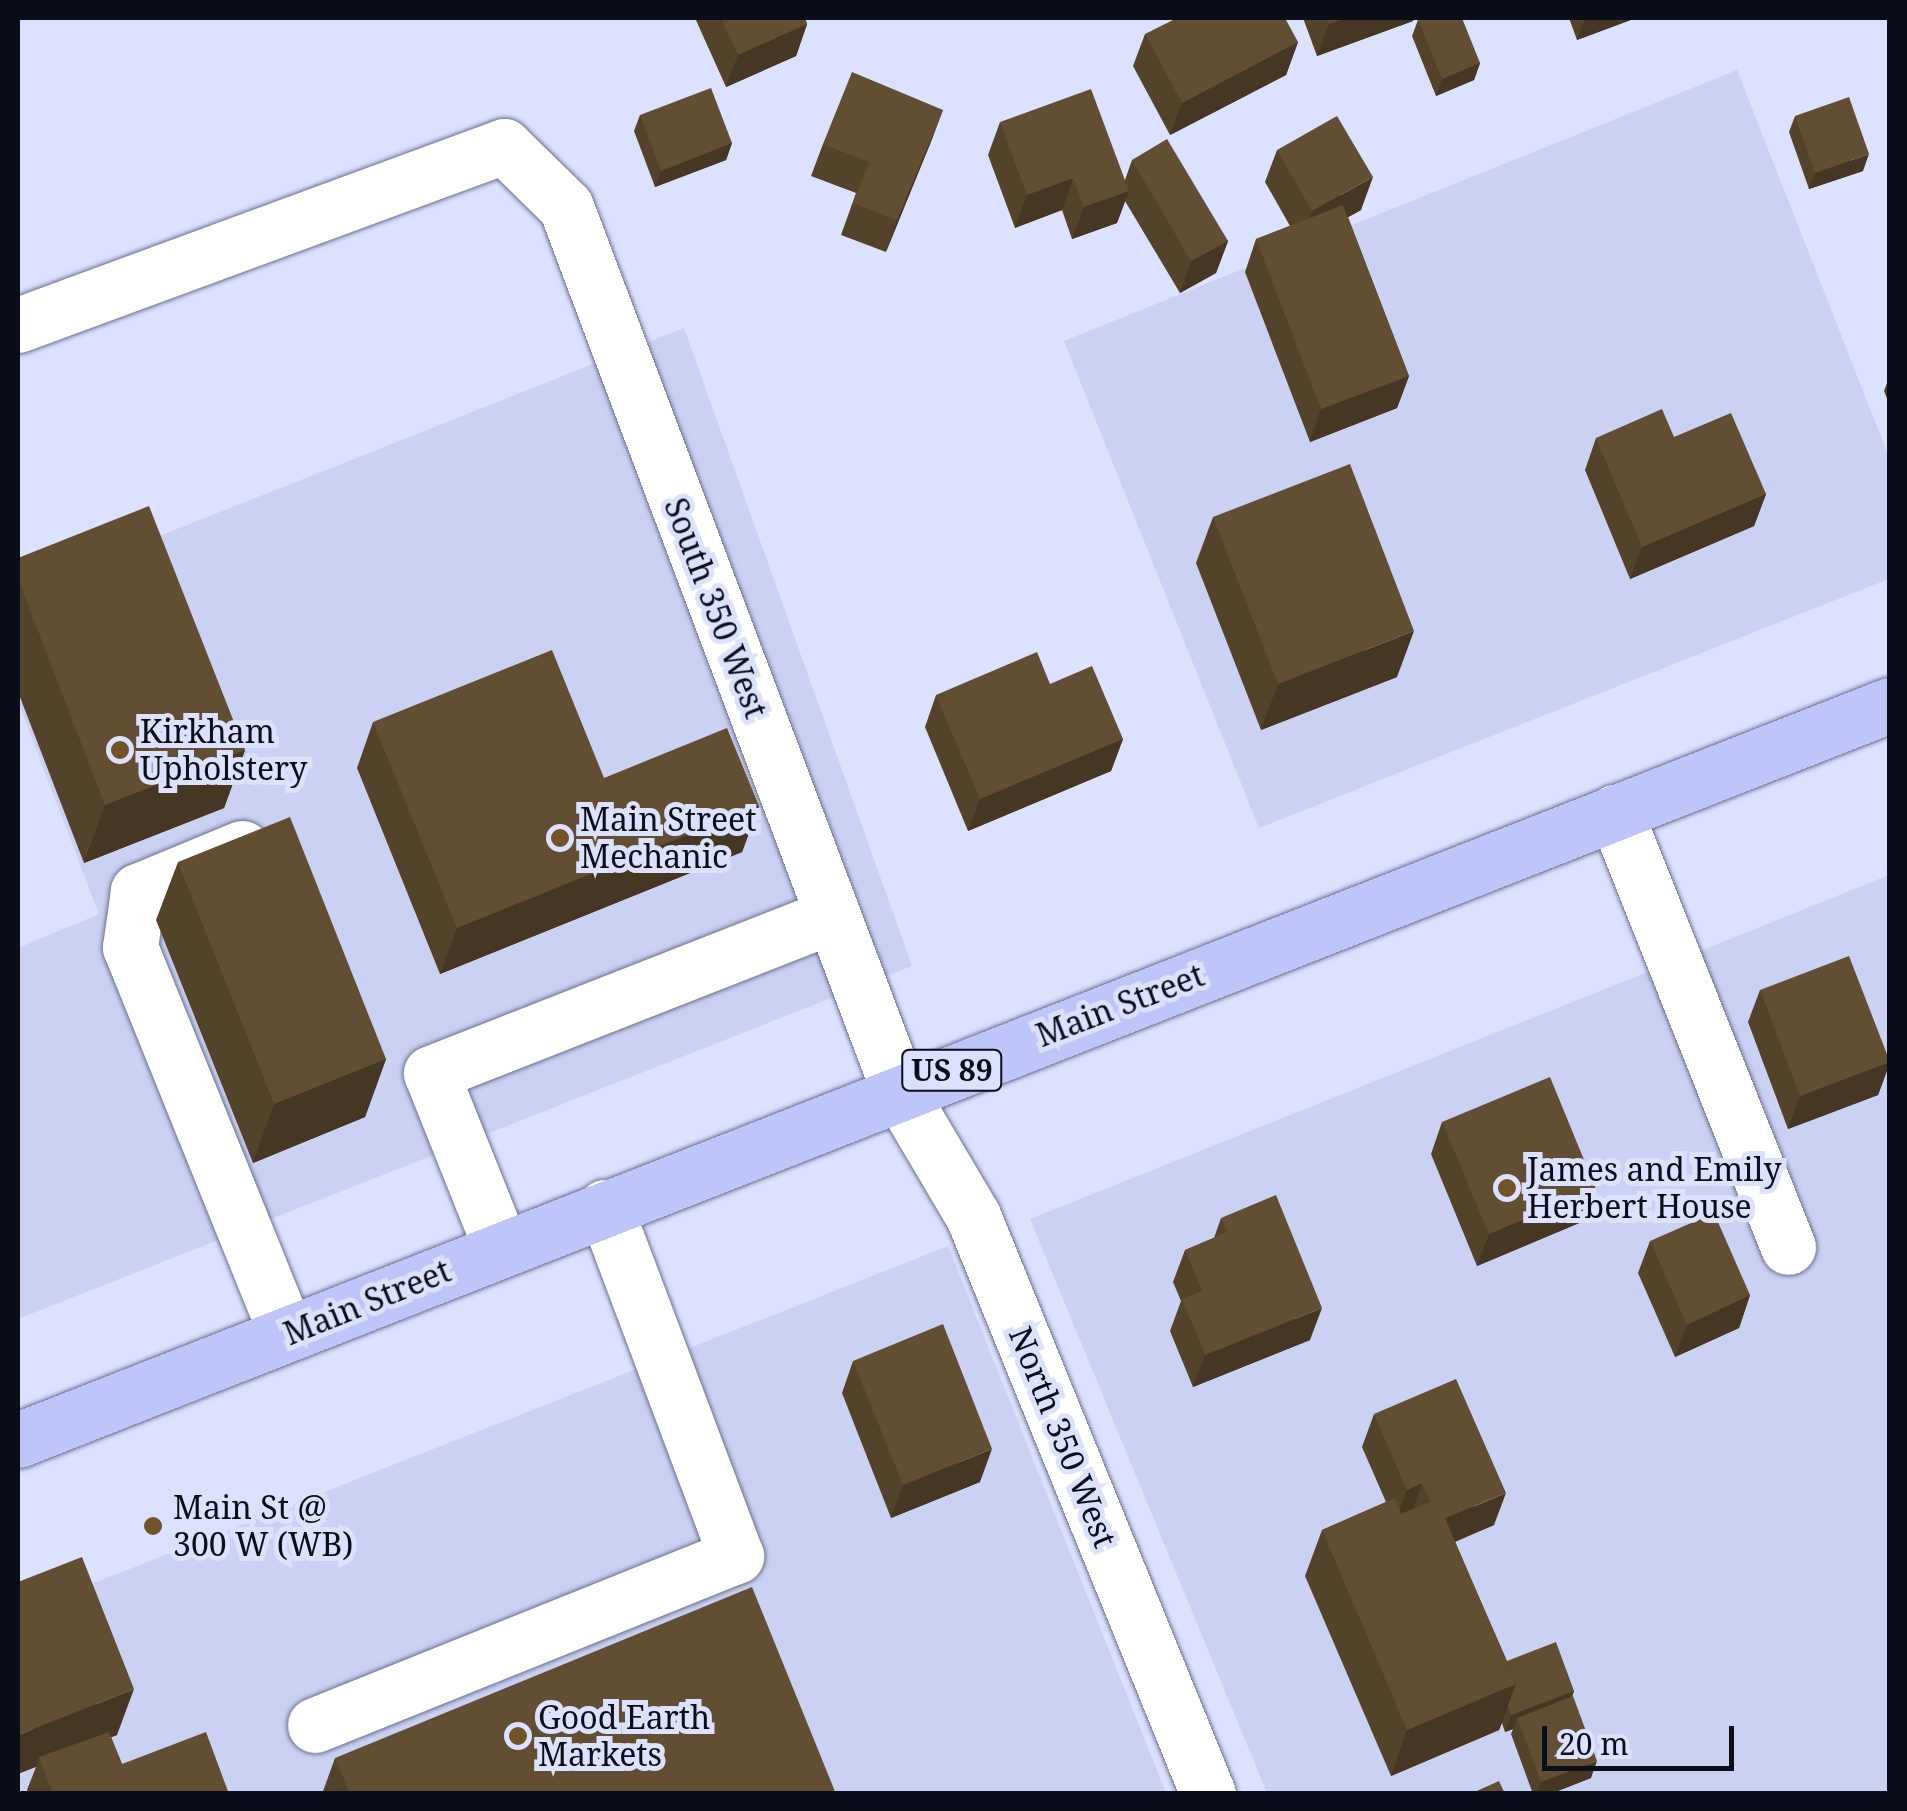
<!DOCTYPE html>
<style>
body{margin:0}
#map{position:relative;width:1907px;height:1811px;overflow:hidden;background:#dce1fe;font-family:"Noto Serif",serif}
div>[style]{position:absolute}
.built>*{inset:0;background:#cbd1f2}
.roads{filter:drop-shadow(0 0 2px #6a6f8f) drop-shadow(0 0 2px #6a6f8f)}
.minor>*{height:55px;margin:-27.5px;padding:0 27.5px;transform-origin:27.5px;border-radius:27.5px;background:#fff}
.major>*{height:55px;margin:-27.5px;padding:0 27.5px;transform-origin:27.5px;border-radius:27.5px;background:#bec5f8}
.wall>*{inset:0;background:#54432b}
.shaded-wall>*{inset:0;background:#453723}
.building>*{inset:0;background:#624e32}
.dots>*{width:28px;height:28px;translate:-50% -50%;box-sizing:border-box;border:5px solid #dce1fe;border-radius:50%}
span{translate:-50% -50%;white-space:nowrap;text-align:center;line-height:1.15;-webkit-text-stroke:10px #dce1fe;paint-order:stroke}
.shield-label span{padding:2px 8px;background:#dce1fe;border:2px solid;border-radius:8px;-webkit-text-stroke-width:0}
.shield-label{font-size:30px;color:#0b0d18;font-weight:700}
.street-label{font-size:32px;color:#0b0d18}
.poi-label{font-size:32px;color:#0b0d18}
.left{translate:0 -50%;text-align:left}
.frame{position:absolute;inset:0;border:20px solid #0b0d18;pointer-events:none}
.scale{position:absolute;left:1542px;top:1726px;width:192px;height:45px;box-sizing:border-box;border:5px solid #0b0d18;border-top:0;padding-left:12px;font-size:30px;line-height:35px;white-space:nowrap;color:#0b0d18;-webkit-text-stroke:8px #dce1fe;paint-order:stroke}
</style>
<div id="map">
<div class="built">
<i style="clip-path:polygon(1737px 70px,1889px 457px,1889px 579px,1259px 828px,1064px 341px)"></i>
<i style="clip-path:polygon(684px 328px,912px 966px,18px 1319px,18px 948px,99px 914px,18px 702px,18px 592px)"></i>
<i style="clip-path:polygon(1889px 875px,1889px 1793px,1267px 1793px,1030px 1219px)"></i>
<i style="clip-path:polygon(948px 1246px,1166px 1793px,18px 1794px,18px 1613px)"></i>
</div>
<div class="roads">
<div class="minor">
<i style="left:18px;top:325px;width:518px;rotate:-20.22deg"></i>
<i style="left:504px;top:146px;width:87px;rotate:44.5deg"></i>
<i style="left:566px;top:207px;width:945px;rotate:69.36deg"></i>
<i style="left:899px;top:1091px;width:145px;rotate:59.4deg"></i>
<i style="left:973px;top:1216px;width:624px;rotate:67.87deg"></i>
<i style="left:1615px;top:812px;width:468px;rotate:68.3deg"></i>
<i style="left:242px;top:848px;width:113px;rotate:157.5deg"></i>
<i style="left:138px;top:891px;width:57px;rotate:98.1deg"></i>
<i style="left:130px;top:947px;width:417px;rotate:68deg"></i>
<i style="left:501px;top:1248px;width:188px;rotate:-111.8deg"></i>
<i style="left:431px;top:1073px;width:431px;rotate:-21.4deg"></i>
<i style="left:315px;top:1725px;width:454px;rotate:-21.9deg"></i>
<i style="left:736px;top:1556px;width:373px;rotate:-110.6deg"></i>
</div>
<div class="major">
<i style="left:18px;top:1440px;width:2011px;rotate:-21.44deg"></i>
</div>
</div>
<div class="wall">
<i style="clip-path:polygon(695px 18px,805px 18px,807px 24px,796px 56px,726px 87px)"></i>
<i style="clip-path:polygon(1303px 18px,1414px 18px,1413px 21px,1317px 56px)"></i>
<i style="clip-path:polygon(1569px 18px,1636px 18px,1577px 40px)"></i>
<i style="clip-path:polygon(1418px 20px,1480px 63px,1474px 80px,1436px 96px,1412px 36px)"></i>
<i style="clip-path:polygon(1145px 34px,1298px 42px,1286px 75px,1170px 135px,1133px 66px)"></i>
<i style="clip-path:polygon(943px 110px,886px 252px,841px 235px,856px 193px,811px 176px,823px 144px)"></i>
<i style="clip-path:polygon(640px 115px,732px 143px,726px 160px,655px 187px,634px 131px)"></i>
<i style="clip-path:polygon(1795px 116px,1863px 171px,1809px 189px,1789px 132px)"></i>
<i style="clip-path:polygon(1000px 122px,1125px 180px,1132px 160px,1228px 241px,1216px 273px,1180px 293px,1125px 201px,1117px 223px,1072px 239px,1062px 210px,1015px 228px,988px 155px)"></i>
<i style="clip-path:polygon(1277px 150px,1361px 210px,1348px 217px,1409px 376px,1397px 408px,1310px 442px,1245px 272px,1256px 239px,1290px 226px,1265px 182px)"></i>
<i style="clip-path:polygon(1890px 375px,1890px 406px,1884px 391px)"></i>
<i style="clip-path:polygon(1674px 437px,1766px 494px,1754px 526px,1630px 579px,1585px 470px,1596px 438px)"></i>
<i style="clip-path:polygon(1213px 517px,1397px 677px,1261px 730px,1196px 563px)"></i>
<i style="clip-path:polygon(18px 558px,245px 750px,224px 808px,84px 863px,18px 692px)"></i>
<i style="clip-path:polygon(1050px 684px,1123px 739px,1111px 771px,968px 831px,925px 727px,936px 695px)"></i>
<i style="clip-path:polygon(373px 722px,604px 778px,759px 806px,742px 852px,440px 974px,357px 768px)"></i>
<i style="clip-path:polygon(178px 862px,386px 1059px,365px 1117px,253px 1163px,156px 920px)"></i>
<i style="clip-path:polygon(1760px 990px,1890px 1063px,1878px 1095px,1788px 1129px,1748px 1022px)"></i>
<i style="clip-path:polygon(1442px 1122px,1596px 1189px,1584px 1221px,1477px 1266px,1431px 1154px)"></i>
<i style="clip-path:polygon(1221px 1218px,1310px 1340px,1193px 1387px,1170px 1331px,1181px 1301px,1173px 1282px,1185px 1250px,1214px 1238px)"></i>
<i style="clip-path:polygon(1650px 1241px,1750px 1295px,1739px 1328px,1675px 1357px,1638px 1273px)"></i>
<i style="clip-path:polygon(853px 1361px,980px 1482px,891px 1518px,842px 1393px)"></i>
<i style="clip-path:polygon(1374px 1414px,1494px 1525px,1455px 1542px,1507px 1661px,1574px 1691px,1572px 1696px,1591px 1778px,1550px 1794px,1533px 1794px,1511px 1734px,1513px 1729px,1505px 1732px,1502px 1723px,1499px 1730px,1391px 1776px,1305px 1576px,1322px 1530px,1386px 1502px,1362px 1447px)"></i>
<i style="clip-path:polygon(18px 1582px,117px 1735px,111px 1737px,122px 1764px,229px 1794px,29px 1794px,27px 1790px,36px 1767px)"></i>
<i style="clip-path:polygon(335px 1758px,836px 1794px,322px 1794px)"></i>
</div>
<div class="shaded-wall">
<i style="clip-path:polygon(1347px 18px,1414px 18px,1413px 21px,1317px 56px,1329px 24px)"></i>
<i style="clip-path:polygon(1585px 18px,1636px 18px,1577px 40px)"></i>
<i style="clip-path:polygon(807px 24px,796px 56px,726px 87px,738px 55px)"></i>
<i style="clip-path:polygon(1298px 42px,1286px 75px,1170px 135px,1182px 103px)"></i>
<i style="clip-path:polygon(1480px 63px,1474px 80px,1436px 96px,1442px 79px)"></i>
<i style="clip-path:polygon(943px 110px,931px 142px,886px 252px,897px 220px)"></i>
<i style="clip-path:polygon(732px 143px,726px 160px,655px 187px,661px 171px)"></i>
<i style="clip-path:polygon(1869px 154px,1863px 171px,1809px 189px,1815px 173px)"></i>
<i style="clip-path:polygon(1373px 177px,1361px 210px,1300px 244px,1312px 211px)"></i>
<i style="clip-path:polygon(1073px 178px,1062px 210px,1015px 228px,1027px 195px)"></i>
<i style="clip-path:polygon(1129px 191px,1117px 223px,1072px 239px,1084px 207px)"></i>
<i style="clip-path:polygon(1228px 241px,1216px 273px,1180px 293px,1191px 261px)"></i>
<i style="clip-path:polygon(1409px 376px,1397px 408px,1310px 442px,1321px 409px)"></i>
<i style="clip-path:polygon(1766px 494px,1754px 526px,1630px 579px,1642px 547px)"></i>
<i style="clip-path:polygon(1414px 631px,1397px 677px,1261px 730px,1278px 684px)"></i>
<i style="clip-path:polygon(1123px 739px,1111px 771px,968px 831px,980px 799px)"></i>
<i style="clip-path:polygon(245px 750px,224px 808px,84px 863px,105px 805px)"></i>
<i style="clip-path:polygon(759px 806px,742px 852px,440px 974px,457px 928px)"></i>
<i style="clip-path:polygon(386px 1059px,365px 1117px,253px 1163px,274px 1104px)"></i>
<i style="clip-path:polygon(1890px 1062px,1878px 1095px,1788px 1129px,1800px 1096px)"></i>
<i style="clip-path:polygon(1596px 1189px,1584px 1221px,1477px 1266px,1489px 1234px)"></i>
<i style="clip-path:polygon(1750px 1295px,1739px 1328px,1675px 1357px,1687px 1325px)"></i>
<i style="clip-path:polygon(1322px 1308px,1310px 1340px,1193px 1387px,1205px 1355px)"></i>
<i style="clip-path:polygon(992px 1449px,980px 1482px,891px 1518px,903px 1485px)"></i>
<i style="clip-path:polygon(1422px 1483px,1411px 1515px,1395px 1523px,1407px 1490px)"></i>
<i style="clip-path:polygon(1506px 1493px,1494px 1525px,1427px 1553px,1439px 1521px)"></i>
<i style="clip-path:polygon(1516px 1684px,1499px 1730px,1391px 1776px,1407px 1730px)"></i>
<i style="clip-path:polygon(134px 1689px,117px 1735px,42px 1765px,39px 1757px,36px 1767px,18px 1774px,18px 1735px)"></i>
<i style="clip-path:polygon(1574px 1691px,1568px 1708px,1517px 1718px,1513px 1729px,1505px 1732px,1511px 1715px)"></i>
<i style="clip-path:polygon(1597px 1761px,1591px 1778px,1550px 1794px,1537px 1794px,1541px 1782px)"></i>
</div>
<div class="building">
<i style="clip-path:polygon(721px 18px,805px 18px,807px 24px,738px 55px)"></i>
<i style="clip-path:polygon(1177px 18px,1285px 18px,1298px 42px,1182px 103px,1145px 34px)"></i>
<i style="clip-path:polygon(1327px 18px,1347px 18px,1329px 24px)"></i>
<i style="clip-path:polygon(1424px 18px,1462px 18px,1480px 63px,1442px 79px,1418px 20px)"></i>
<i style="clip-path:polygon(852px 72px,943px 110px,897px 220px,853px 203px,869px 162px,823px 144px)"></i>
<i style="clip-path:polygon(711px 88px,732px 143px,661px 171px,640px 115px)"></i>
<i style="clip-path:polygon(1091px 89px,1129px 191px,1084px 207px,1073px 178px,1027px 195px,1000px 122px)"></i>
<i style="clip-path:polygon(1849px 97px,1869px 154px,1815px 173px,1795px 116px)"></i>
<i style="clip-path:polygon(1337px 116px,1373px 177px,1312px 211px,1277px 150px)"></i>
<i style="clip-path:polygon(1167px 139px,1228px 241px,1191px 261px,1132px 160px)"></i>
<i style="clip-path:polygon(1343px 205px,1409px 376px,1321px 409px,1256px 239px)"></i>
<i style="clip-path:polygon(1662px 409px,1674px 437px,1731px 413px,1766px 494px,1642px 547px,1596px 438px)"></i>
<i style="clip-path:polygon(1350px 464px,1414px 631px,1278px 684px,1213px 517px)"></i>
<i style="clip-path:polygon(149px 506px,245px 750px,105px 805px,18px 579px,18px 558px)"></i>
<i style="clip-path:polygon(552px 650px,604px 778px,727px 728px,759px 806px,457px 928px,373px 722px)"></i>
<i style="clip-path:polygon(1037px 652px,1050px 684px,1092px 666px,1123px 739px,980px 799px,936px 695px)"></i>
<i style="clip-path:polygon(290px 817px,386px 1059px,274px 1104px,178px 862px)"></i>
<i style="clip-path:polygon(1849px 956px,1890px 1062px,1800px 1096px,1760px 990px)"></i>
<i style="clip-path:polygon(1550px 1077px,1596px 1189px,1489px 1234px,1442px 1122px)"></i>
<i style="clip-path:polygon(1276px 1195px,1322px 1308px,1205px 1355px,1182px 1299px,1202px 1291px,1185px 1250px,1227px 1232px,1221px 1218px)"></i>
<i style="clip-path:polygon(1714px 1213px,1750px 1295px,1687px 1325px,1650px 1241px)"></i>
<i style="clip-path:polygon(943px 1324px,992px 1449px,903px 1485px,853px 1361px)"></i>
<i style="clip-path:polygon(1456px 1379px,1506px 1493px,1445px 1518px,1437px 1499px,1430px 1501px,1422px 1483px,1407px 1490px,1374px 1414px)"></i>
<i style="clip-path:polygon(1395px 1498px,1401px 1514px,1437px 1499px,1516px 1684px,1407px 1730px,1322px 1530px)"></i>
<i style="clip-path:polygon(82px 1557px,134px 1689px,18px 1735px,18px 1582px)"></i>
<i style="clip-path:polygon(752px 1587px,836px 1794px,350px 1794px,335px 1758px)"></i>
<i style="clip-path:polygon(1556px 1642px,1574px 1691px,1511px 1715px,1508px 1706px,1516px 1684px,1507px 1661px)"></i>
<i style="clip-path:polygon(1573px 1696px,1597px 1761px,1541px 1782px,1517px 1718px)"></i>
<i style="clip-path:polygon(109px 1732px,122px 1764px,206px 1732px,229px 1794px,53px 1794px,39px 1757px)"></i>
<i style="clip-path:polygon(1499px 1781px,1505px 1794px,1470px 1794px)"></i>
</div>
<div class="dots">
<i style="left:120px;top:750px;background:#715328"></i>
<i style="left:560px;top:838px;background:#715328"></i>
<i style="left:1507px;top:1188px;background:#715328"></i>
<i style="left:153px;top:1526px;background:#715328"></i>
<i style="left:518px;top:1736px;background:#715328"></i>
</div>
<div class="shield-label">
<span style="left:952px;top:1070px">US 89</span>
</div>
<div class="street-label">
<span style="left:716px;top:608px;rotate:69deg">South 350 West</span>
<span style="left:1120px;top:1005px;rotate:-21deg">Main Street</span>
<span style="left:367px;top:1302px;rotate:-22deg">Main Street</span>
<span style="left:1063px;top:1437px;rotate:68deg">North 350 West</span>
</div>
<div class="poi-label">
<span class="left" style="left:140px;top:750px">Kirkham<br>Upholstery</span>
<span class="left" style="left:580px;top:838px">Main Street<br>Mechanic</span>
<span class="left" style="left:1527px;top:1188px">James and Emily<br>Herbert House</span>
<span class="left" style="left:173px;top:1526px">Main St @<br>300 W (WB)</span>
<span class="left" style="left:538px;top:1736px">Good Earth<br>Markets</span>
</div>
<div class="frame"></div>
<div class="scale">20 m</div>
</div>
